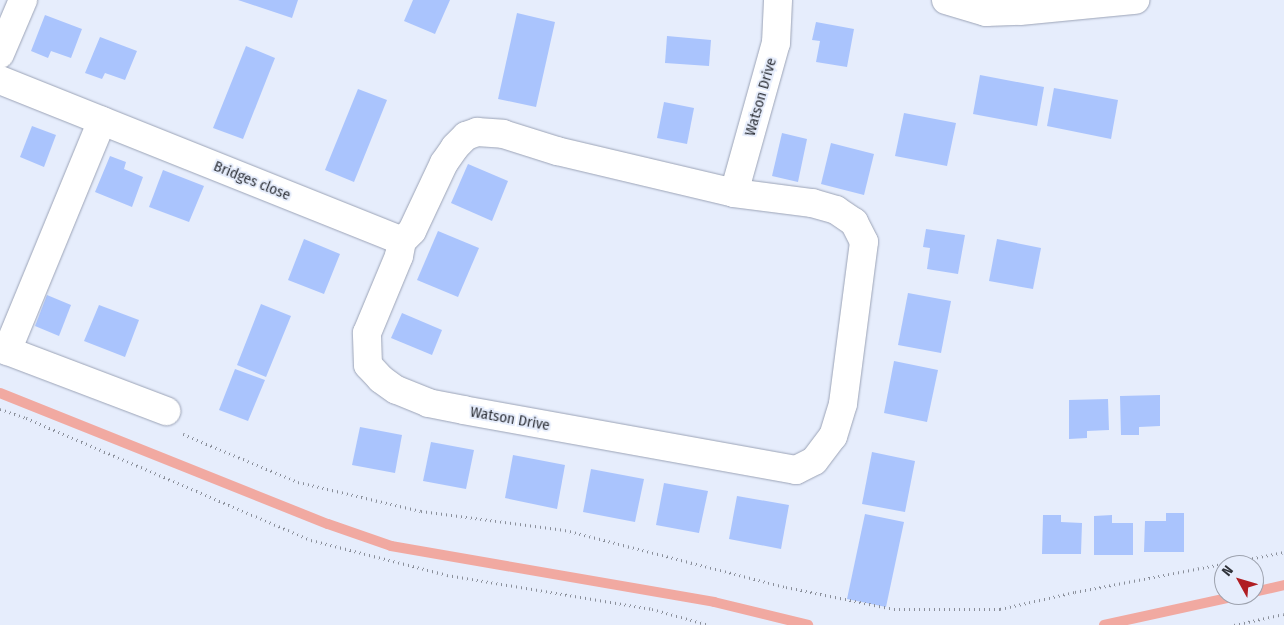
<!DOCTYPE html>
<style>
body{margin:0}
#map{position:relative;width:1284px;height:625px;overflow:hidden;background:#e6edfc;font-family:"Fira Sans Condensed",sans-serif}
div>[style]{position:absolute}
.stream>*{height:10px;margin:-5px;padding:0 5px;transform-origin:5px;border-radius:5px;background:#f1a9a1}
.building>*{inset:0;background:#aac4fd}
.path>*{height:3px;margin-top:-1.5px;transform-origin:0;background:repeating-linear-gradient(90deg,#8b909b 0 1px,transparent 0 5px)}
.roads{filter:drop-shadow(0 0 1px #9ba3b6) drop-shadow(0 0 1px #9ba3b6)}
.minor>*{height:28px;margin:-14px;padding:0 14px;transform-origin:14px;border-radius:14px;background:#fff}
span{translate:-50% -50%;white-space:nowrap;text-align:center;line-height:1.15;-webkit-text-stroke:4px #e6edfc;paint-order:stroke}
.street-label{font-size:15px;color:#2f3239}
.north{position:absolute;left:1214px;top:555px;width:50px;height:50px;box-sizing:border-box;background:#e6edfc;border:1px solid #9da2ae;border-radius:50%;rotate:309deg;font-size:14px;font-weight:700;line-height:20px;text-align:center;color:#2f3239}
.north::after{content:'';display:block;margin:auto;width:18px;height:22px;background:#b01e23;clip-path:polygon(50% 0,100% 100%,50% 72%,0 100%)}
</style>
<div id="map">
<div class="stream">
<i style="left:0;top:393px;width:353px;rotate:21.8deg"></i>
<i style="left:328px;top:524px;width:67px;rotate:19.2deg"></i>
<i style="left:391px;top:546px;width:328px;rotate:9.8deg"></i>
<i style="left:714px;top:602px;width:97px;rotate:13.7deg"></i>
<i style="left:1254px;top:592px;width:31px;rotate:-13deg"></i>
<i style="left:1104px;top:625px;width:141px;rotate:-12.3deg"></i>
</div>
<div class="building">
<i style="clip-path:polygon(238px 0,298px 0,292px 18px)"></i>
<i style="clip-path:polygon(413px 0,450px 0,435px 34px,404px 21px)"></i>
<i style="clip-path:polygon(517px 13px,555px 22px,536px 107px,498px 99px)"></i>
<i style="clip-path:polygon(45px 15px,82px 29px,71px 58px,51px 51px,48px 58px,31px 51px)"></i>
<i style="clip-path:polygon(816px 22px,854px 29px,847px 67px,816px 62px,820px 41px,812px 40px)"></i>
<i style="clip-path:polygon(667px 36px,711px 40px,709px 66px,665px 63px)"></i>
<i style="clip-path:polygon(100px 37px,137px 51px,125px 80px,105px 73px,102px 79px,85px 73px)"></i>
<i style="clip-path:polygon(246px 46px,275px 58px,243px 139px,213px 128px)"></i>
<i style="clip-path:polygon(980px 75px,1044px 87px,1037px 126px,973px 114px)"></i>
<i style="clip-path:polygon(1054px 88px,1118px 100px,1111px 139px,1047px 126px)"></i>
<i style="clip-path:polygon(358px 89px,387px 100px,354px 182px,325px 170px)"></i>
<i style="clip-path:polygon(664px 102px,694px 108px,687px 144px,657px 138px)"></i>
<i style="clip-path:polygon(904px 113px,956px 123px,947px 166px,895px 156px)"></i>
<i style="clip-path:polygon(32px 126px,56px 135px,44px 167px,20px 157px)"></i>
<i style="clip-path:polygon(782px 133px,807px 139px,798px 182px,772px 176px)"></i>
<i style="clip-path:polygon(831px 143px,874px 154px,864px 195px,821px 184px)"></i>
<i style="clip-path:polygon(110px 156px,126px 162px,124px 169px,143px 177px,132px 207px,95px 192px)"></i>
<i style="clip-path:polygon(468px 164px,508px 181px,492px 221px,451px 203px)"></i>
<i style="clip-path:polygon(163px 170px,204px 186px,189px 222px,149px 207px)"></i>
<i style="clip-path:polygon(926px 229px,965px 235px,958px 274px,927px 269px,930px 248px,923px 247px)"></i>
<i style="clip-path:polygon(438px 231px,479px 248px,458px 297px,417px 280px)"></i>
<i style="clip-path:polygon(304px 239px,340px 254px,324px 294px,288px 280px)"></i>
<i style="clip-path:polygon(997px 239px,1041px 248px,1033px 289px,989px 281px)"></i>
<i style="clip-path:polygon(908px 293px,951px 301px,941px 353px,898px 345px)"></i>
<i style="clip-path:polygon(47px 295px,71px 305px,59px 336px,35px 326px)"></i>
<i style="clip-path:polygon(261px 304px,291px 316px,266px 377px,237px 365px)"></i>
<i style="clip-path:polygon(99px 305px,139px 320px,125px 357px,84px 341px)"></i>
<i style="clip-path:polygon(402px 313px,442px 330px,432px 355px,391px 338px)"></i>
<i style="clip-path:polygon(894px 361px,938px 370px,927px 422px,884px 413px)"></i>
<i style="clip-path:polygon(235px 369px,265px 380px,248px 421px,219px 410px)"></i>
<i style="clip-path:polygon(1160px 395px,1160px 426px,1139px 427px,1139px 435px,1121px 435px,1120px 396px)"></i>
<i style="clip-path:polygon(1108px 399px,1109px 430px,1087px 431px,1087px 438px,1069px 439px,1069px 400px)"></i>
<i style="clip-path:polygon(360px 427px,402px 435px,395px 473px,352px 465px)"></i>
<i style="clip-path:polygon(431px 442px,474px 450px,466px 489px,423px 481px)"></i>
<i style="clip-path:polygon(872px 452px,915px 461px,905px 512px,862px 504px)"></i>
<i style="clip-path:polygon(513px 455px,565px 465px,557px 509px,505px 498px)"></i>
<i style="clip-path:polygon(591px 469px,644px 479px,635px 522px,583px 512px)"></i>
<i style="clip-path:polygon(664px 483px,708px 491px,699px 533px,656px 525px)"></i>
<i style="clip-path:polygon(737px 496px,789px 505px,781px 549px,729px 539px)"></i>
<i style="clip-path:polygon(1166px 513px,1184px 513px,1184px 552px,1144px 552px,1145px 521px,1166px 521px)"></i>
<i style="clip-path:polygon(865px 514px,904px 522px,886px 607px,847px 599px)"></i>
<i style="clip-path:polygon(1043px 515px,1061px 515px,1061px 522px,1082px 523px,1081px 554px,1042px 554px)"></i>
<i style="clip-path:polygon(1112px 515px,1112px 523px,1133px 523px,1133px 555px,1094px 555px,1094px 516px)"></i>
</div>
<div class="path">
<i style="left:0;top:409px;width:28px;rotate:19deg"></i>
<i style="left:26px;top:418px;width:310px;rotate:23.2deg"></i>
<i style="left:311px;top:540px;width:140px;rotate:14.4deg"></i>
<i style="left:447px;top:575px;width:208px;rotate:9.4deg"></i>
<i style="left:652px;top:609px;width:59px;rotate:15.7deg"></i>
<i style="left:183px;top:434px;width:125px;rotate:22.7deg"></i>
<i style="left:298px;top:482px;width:126px;rotate:13.3deg"></i>
<i style="left:421px;top:511px;width:145px;rotate:7.5deg"></i>
<i style="left:565px;top:530px;width:228px;rotate:14.5deg"></i>
<i style="left:786px;top:587px;width:110px;rotate:11.5deg"></i>
<i style="left:894px;top:609px;width:106px"></i>
<i style="left:1000px;top:609px;width:77px;rotate:-12.8deg"></i>
<i style="left:1075px;top:592px;width:213px;rotate:-10.8deg"></i>
<i style="left:1234px;top:625px;width:51px;rotate:-12.4deg"></i>
</div>
<div class="roads">
<div class="minor">
<i style="left:946px;top:0;width:42px;rotate:16.7deg"></i>
<i style="left:986px;top:12px;width:34px;rotate:-2deg"></i>
<i style="left:1020px;top:11px;width:116px;rotate:-5.5deg"></i>
<i style="left:0;top:54px;width:59px;rotate:-66.9deg"></i>
<i style="left:0;top:80px;width:433px;rotate:21.8deg"></i>
<i style="left:477px;top:132px;width:26px;rotate:4deg"></i>
<i style="left:503px;top:134px;width:57px;rotate:17.5deg"></i>
<i style="left:557px;top:151px;width:182px;rotate:13.3deg"></i>
<i style="left:734px;top:193px;width:79px;rotate:7.3deg"></i>
<i style="left:812px;top:203px;width:25px;rotate:16deg"></i>
<i style="left:836px;top:210px;width:22px;rotate:34deg"></i>
<i style="left:854px;top:222px;width:22px;rotate:63deg"></i>
<i style="left:864px;top:242px;width:163px;rotate:97.4deg"></i>
<i style="left:843px;top:404px;width:34px;rotate:107deg"></i>
<i style="left:833px;top:436px;width:31px;rotate:127deg"></i>
<i style="left:814px;top:461px;width:20px;rotate:153deg"></i>
<i style="left:796px;top:470px;width:337px;rotate:-169.8deg"></i>
<i style="left:464px;top:410px;width:36px;rotate:-169deg"></i>
<i style="left:429px;top:403px;width:35px;rotate:-158deg"></i>
<i style="left:396px;top:390px;width:19px;rotate:-144deg"></i>
<i style="left:381px;top:379px;width:19px;rotate:-133deg"></i>
<i style="left:368px;top:365px;width:32px;rotate:-92deg"></i>
<i style="left:367px;top:333px;width:83px;rotate:-67.4deg"></i>
<i style="left:399px;top:256px;width:15px;rotate:-79deg"></i>
<i style="left:402px;top:241px;width:14px;rotate:-45deg"></i>
<i style="left:412px;top:231px;width:75px;rotate:-64.8deg"></i>
<i style="left:444px;top:163px;width:19px;rotate:-55deg"></i>
<i style="left:455px;top:147px;width:16px;rotate:-45deg"></i>
<i style="left:466px;top:136px;width:12px;rotate:-20deg"></i>
<i style="left:734px;top:193px;width:156px;rotate:-74.4deg"></i>
<i style="left:776px;top:43px;width:43px;rotate:-87.3deg"></i>
<i style="left:0;top:348px;width:178px;rotate:20.8deg"></i>
<i style="left:7px;top:351px;width:249px;rotate:-67.6deg"></i>
</div>
</div>
<div class="street-label">
<span style="left:761px;top:97px;rotate:-74deg">Watson Drive</span>
<span style="left:252px;top:181px;rotate:22deg">Bridges close</span>
<span style="left:510px;top:419px;rotate:10deg">Watson Drive</span>
</div>
<div class="north">N</div>
</div>
